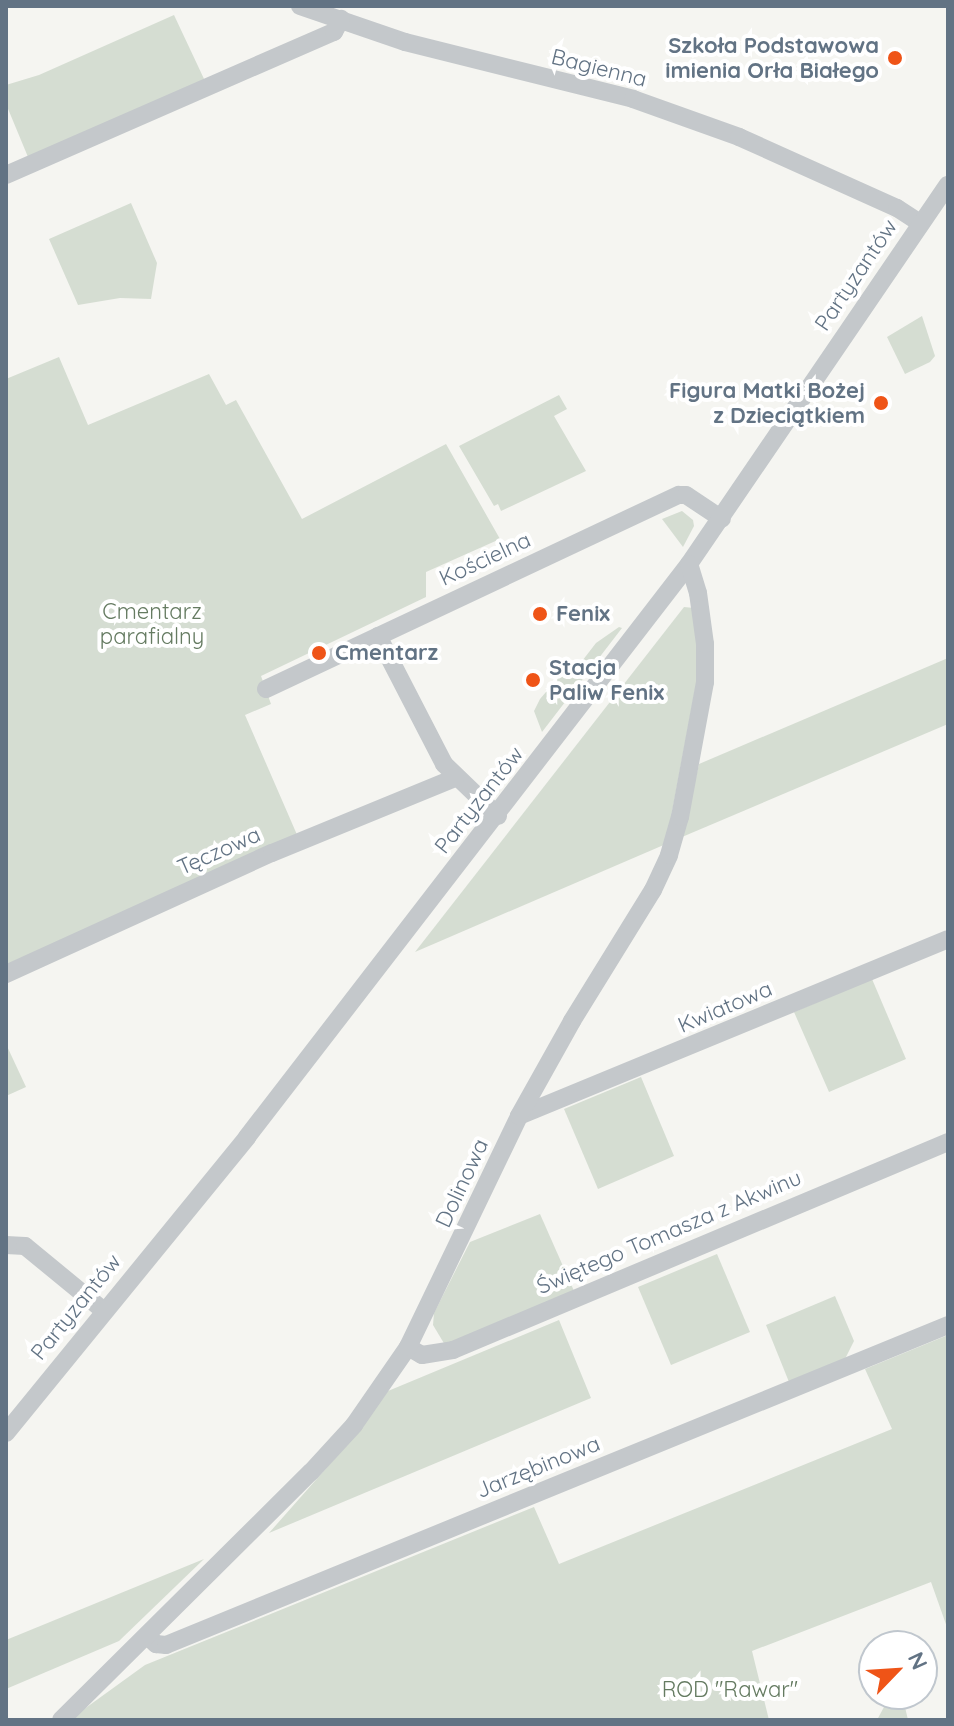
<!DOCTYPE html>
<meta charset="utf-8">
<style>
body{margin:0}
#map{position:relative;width:954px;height:1726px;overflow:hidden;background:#f5f5f1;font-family:Quicksand,sans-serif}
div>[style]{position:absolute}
.green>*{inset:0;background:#d5ddd2}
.minor>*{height:18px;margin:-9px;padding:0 9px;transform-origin:9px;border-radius:9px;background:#c4c8cb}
.dots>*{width:22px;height:22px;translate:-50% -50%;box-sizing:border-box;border:4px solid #fff;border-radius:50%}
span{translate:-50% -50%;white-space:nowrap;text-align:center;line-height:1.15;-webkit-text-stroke:8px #fff;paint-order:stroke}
.poi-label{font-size:22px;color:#627384;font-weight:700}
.right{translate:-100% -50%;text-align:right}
.left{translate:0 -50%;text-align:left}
.street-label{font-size:22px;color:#627384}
.park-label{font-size:22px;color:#657b61}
.frame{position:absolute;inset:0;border:8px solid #627384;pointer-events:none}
.north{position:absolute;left:858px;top:1630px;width:80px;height:80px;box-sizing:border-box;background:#fff;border:2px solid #c0c7ce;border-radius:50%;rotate:65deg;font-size:22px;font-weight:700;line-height:32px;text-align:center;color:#627384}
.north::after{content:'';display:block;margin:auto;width:28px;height:36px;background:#ef5417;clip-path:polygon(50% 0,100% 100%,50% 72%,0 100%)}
</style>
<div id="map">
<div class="green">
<i style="clip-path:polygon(174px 15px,205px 81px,28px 157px,6px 104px,6px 85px,39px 75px)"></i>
<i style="clip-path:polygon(131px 203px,157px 263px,151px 299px,120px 298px,78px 305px,49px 239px)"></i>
<i style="clip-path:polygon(922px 316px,935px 356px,930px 362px,905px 374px,887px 337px)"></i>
<i style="clip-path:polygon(59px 357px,88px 425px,209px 374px,226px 405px,236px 400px,302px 519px,446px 444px,500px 539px,426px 572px,426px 597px,261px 676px,271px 704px,245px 715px,298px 837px,6px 966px,6px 379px)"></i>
<i style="clip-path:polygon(559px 395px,567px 409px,554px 416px,586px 471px,501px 511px,498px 504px,494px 506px,459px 446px)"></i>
<i style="clip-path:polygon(682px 511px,693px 520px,694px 526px,683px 547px,662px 519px)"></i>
<i style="clip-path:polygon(684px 607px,694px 608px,699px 669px,666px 844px,415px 952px)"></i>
<i style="clip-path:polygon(619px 627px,622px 628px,542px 732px,534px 711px,540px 699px,564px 671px,579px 665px,596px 643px)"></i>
<i style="clip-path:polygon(948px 658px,948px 724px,682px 837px,699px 764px)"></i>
<i style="clip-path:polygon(872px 979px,906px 1059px,829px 1092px,794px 1012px)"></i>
<i style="clip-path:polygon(6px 1044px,26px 1087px,6px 1096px)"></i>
<i style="clip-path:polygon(641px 1077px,674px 1156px,598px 1189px,564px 1109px)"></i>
<i style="clip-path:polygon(540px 1214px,574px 1291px,445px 1345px,433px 1325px,434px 1313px,470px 1242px)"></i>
<i style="clip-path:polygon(717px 1254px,750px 1332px,671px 1365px,638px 1287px)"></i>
<i style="clip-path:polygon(835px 1296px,854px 1341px,845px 1359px,789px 1382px,766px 1325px)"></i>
<i style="clip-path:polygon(559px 1320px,591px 1398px,269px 1533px,345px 1447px,388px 1391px)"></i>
<i style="clip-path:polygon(948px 1335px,948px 1630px,931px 1582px,752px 1651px,769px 1720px,69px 1720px,145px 1665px,534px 1507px,559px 1564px,892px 1429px,865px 1369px)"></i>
<i style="clip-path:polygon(204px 1559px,119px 1641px,6px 1689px,6px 1640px)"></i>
<i style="clip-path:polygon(891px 1694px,902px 1694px,908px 1720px,877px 1720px)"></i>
</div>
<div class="minor">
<i style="left:300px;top:6px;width:111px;rotate:18.9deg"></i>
<i style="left:405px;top:42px;width:235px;rotate:14deg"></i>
<i style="left:633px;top:99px;width:113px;rotate:19.7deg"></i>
<i style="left:739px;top:137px;width:173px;rotate:24.2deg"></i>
<i style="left:897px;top:208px;width:27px;rotate:33deg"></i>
<i style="left:6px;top:175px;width:358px;rotate:-23.6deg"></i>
<i style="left:334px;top:32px;width:15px;rotate:-62deg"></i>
<i style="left:378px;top:636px;width:144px;rotate:62.7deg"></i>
<i style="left:444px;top:764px;width:75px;rotate:43.9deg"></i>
<i style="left:266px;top:689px;width:456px;rotate:-25.2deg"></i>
<i style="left:679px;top:495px;width:7px"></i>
<i style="left:686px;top:495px;width:43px;rotate:33.7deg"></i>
<i style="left:6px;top:974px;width:292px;rotate:-24.5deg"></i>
<i style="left:272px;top:853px;width:198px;rotate:-22.3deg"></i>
<i style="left:519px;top:1116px;width:464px;rotate:-22.4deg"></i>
<i style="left:6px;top:1245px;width:19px;rotate:3deg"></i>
<i style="left:25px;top:1246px;width:101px;rotate:39.4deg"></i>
<i style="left:408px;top:1347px;width:16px;rotate:30deg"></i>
<i style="left:422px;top:1355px;width:31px;rotate:-9deg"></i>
<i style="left:453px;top:1350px;width:537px;rotate:-22.79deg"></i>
<i style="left:6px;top:1433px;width:382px;rotate:-50.8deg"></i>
<i style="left:247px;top:1137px;width:724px;rotate:-52.35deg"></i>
<i style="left:689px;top:564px;width:459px;rotate:-55.7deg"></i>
<i style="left:148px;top:1637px;width:11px;rotate:41deg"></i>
<i style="left:156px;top:1644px;width:10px;rotate:6deg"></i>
<i style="left:166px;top:1645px;width:845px;rotate:-22.25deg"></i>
<i style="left:61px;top:1720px;width:352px;rotate:-44.8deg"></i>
<i style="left:311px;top:1472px;width:64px;rotate:-47.5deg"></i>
<i style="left:354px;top:1425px;width:95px;rotate:-55.3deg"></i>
<i style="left:408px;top:1347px;width:256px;rotate:-64.3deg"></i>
<i style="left:519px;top:1116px;width:109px;rotate:-60.8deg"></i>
<i style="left:572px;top:1021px;width:154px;rotate:-58.3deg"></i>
<i style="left:653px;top:890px;width:38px;rotate:-65deg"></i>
<i style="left:669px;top:855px;width:40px;rotate:-74deg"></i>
<i style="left:680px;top:817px;width:137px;rotate:-79.5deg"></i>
<i style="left:705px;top:682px;width:38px;rotate:-90deg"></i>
<i style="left:705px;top:644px;width:51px;rotate:-97.8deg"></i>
<i style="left:698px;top:593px;width:30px;rotate:-107deg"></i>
</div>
<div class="dots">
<i style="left:895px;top:58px;background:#ef5417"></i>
<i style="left:881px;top:403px;background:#ef5417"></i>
<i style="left:540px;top:614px;background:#ef5417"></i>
<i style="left:319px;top:653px;background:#ef5417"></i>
<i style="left:533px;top:680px;background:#ef5417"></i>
</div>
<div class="poi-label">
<span class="right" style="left:879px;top:58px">Szkoła Podstawowa<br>imienia Orła Białego</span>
<span class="right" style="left:865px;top:403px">Figura Matki Bożej<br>z Dzieciątkiem</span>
<span class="left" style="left:556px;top:614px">Fenix</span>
<span class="left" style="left:335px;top:653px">Cmentarz</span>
<span class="left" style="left:549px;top:680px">Stacja<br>Paliw Fenix</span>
</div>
<div class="street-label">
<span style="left:599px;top:68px;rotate:14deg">Bagienna</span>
<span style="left:856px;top:275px;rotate:-56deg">Partyzantów</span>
<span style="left:485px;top:559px;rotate:-25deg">Kościelna</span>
<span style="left:479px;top:800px;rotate:-52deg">Partyzantów</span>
<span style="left:219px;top:851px;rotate:-24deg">Tęczowa</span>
<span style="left:725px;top:1007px;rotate:-23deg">Kwiatowa</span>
<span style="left:462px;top:1183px;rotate:-65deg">Dolinowa</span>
<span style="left:669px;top:1232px;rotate:-23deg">Świętego Tomasza z Akwinu</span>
<span style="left:76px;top:1307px;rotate:-51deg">Partyzantów</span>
<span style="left:538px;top:1467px;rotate:-22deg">Jarzębinowa</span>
</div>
<div class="park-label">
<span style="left:152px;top:624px">Cmentarz<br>parafialny</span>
<span style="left:730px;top:1690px">ROD "Rawar"</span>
</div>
<div class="frame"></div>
<div class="north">N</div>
</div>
